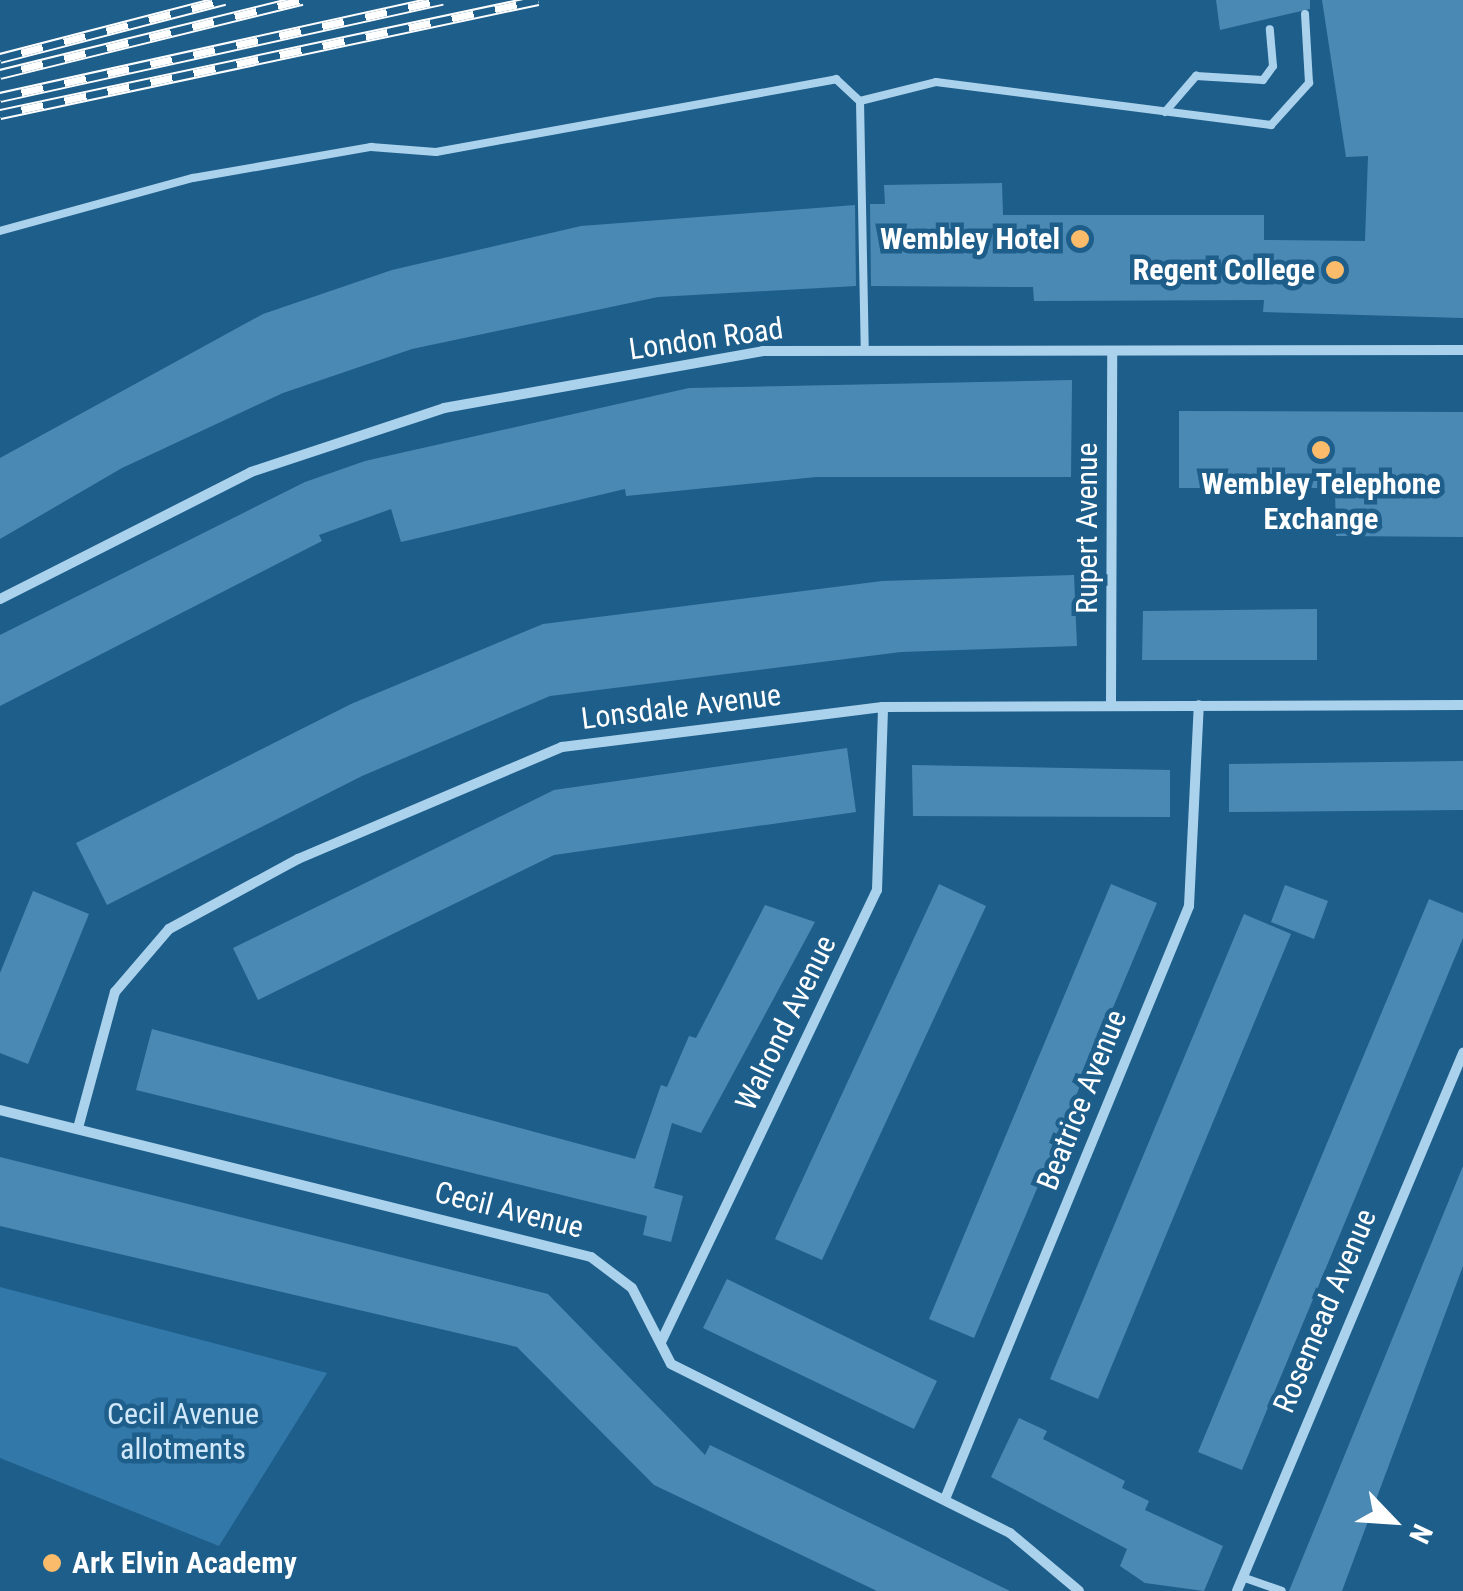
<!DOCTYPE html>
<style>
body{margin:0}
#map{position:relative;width:1463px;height:1591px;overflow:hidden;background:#1e5e8b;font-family:"Roboto Condensed",sans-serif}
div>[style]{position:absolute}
.green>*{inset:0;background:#3278a9}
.building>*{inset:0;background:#4b89b5}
.lane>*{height:8px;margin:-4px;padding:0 4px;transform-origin:4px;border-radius:4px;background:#abd2ec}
.street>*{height:10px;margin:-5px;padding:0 5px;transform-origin:5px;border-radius:5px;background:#abd2ec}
.rail>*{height:11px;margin-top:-5.5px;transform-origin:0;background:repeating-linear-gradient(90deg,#1e5e8b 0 22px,#fff 0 44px);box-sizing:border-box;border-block:2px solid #fff}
.dots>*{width:28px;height:28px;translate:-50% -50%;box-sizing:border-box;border:5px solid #1e5e8b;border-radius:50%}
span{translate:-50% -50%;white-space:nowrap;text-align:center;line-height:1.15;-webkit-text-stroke:9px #1e5e8b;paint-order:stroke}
.poi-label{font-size:30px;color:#fff;font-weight:700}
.right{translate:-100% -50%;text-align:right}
.left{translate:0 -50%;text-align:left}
.street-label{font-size:30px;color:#fff}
.park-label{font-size:30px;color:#d0e8f9}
.north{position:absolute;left:1343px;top:1471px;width:100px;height:100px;-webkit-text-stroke:8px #1e5e8b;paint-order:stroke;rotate:115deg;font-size:28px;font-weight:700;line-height:40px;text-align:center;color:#fff}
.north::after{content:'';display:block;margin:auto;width:35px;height:45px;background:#fff;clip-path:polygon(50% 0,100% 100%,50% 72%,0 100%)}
</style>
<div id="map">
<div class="green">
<i style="clip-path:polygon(0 1287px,327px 1373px,219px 1546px,0 1458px)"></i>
</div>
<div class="building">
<i style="clip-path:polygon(1216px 0,1310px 0,1310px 9px,1220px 30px)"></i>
<i style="clip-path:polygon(1322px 0,1463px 0,1463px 318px,1263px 312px,1264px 300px,1034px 301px,1033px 287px,871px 286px,870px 204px,885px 204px,884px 185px,1002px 183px,1003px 215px,1264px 215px,1264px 240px,1365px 241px,1368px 156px,1346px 157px)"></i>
<i style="clip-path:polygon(855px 205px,856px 286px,658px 297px,412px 349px,283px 393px,122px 468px,0 539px,0 458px,263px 314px,392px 270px,581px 226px)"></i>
<i style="clip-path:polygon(1072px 380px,1071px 477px,816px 477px,626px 496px,625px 489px,401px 542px,391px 509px,319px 535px,322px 541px,0 706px,0 635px,305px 482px,365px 461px,689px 388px)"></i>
<i style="clip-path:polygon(1179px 411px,1463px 412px,1463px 537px,1336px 536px,1335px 488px,1179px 488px)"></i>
<i style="clip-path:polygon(1074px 575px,1077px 646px,901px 652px,550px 696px,362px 776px,107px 905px,76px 843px,351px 704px,543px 624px,882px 581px)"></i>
<i style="clip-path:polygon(1317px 609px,1317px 660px,1142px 660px,1143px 611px)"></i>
<i style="clip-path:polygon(847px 748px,856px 812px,554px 855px,258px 1000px,233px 948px,554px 790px)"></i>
<i style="clip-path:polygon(1463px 761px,1463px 810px,1229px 812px,1229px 764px)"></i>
<i style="clip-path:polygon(912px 765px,1170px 770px,1170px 817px,913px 816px)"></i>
<i style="clip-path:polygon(939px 884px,986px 906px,822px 1260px,775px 1239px)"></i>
<i style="clip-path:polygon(1111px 884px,1157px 903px,974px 1338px,929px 1319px)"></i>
<i style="clip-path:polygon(1285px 885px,1328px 901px,1314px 939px,1271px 922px)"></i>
<i style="clip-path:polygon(33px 891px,89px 914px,28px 1064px,0 1053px,0 973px)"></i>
<i style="clip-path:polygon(1429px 899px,1463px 913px,1463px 938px,1242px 1470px,1198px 1452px)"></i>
<i style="clip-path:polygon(765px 905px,815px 922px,701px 1133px,672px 1123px,654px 1188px,683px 1196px,671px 1242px,643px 1235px,647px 1216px,136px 1090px,152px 1029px,635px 1159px,661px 1085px,667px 1087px,689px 1036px,696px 1038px)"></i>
<i style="clip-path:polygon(1244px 914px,1291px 934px,1098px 1399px,1050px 1379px)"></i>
<i style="clip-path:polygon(0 1157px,548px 1294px,705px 1455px,710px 1445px,1010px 1591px,877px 1591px,654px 1485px,517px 1347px,0 1226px)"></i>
<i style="clip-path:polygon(1463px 1166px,1463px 1266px,1342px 1591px,1289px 1591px)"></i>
<i style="clip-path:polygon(727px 1279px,937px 1381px,914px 1429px,703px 1328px)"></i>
<i style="clip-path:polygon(1019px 1418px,1047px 1431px,1043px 1439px,1125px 1481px,1122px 1488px,1149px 1501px,1145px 1510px,1223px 1546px,1204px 1591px,1145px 1583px,1120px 1566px,1127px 1549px,991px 1477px)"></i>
</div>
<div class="lane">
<i style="left:860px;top:101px;width:78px;rotate:-14deg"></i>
<i style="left:936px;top:82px;width:338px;rotate:7.3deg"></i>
<i style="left:1271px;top:125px;width:57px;rotate:-47.9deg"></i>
<i style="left:1309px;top:83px;width:69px;rotate:-93.3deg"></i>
<i style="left:1165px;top:112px;width:48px;rotate:-49.3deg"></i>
<i style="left:1196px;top:76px;width:67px;rotate:3.4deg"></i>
<i style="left:1263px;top:80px;width:17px;rotate:-54deg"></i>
<i style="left:1273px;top:66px;width:37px;rotate:-95deg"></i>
<i style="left:0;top:231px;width:200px;rotate:-15.4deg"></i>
<i style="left:193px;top:178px;width:181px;rotate:-9.9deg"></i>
<i style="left:371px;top:147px;width:65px;rotate:4.4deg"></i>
<i style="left:436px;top:152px;width:407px;rotate:-10.3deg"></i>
<i style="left:836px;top:79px;width:33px;rotate:43deg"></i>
<i style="left:860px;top:101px;width:250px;rotate:88.9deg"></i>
<i style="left:1242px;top:1577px;width:42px;rotate:19.3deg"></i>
</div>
<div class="street">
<i style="left:0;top:599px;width:281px;rotate:-26.8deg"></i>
<i style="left:251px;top:472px;width:203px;rotate:-18.3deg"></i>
<i style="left:444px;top:408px;width:324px;rotate:-10.1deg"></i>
<i style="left:763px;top:351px;width:700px;rotate:-0.08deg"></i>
<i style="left:1111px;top:705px;width:353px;rotate:-89.8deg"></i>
<i style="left:0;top:1110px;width:609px;rotate:13.97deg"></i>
<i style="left:591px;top:1257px;width:51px;rotate:37.1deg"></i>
<i style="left:632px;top:1288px;width:85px;rotate:62.8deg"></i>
<i style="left:671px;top:1364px;width:379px;rotate:26.5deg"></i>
<i style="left:1010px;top:1533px;width:90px;rotate:40deg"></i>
<i style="left:78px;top:1128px;width:141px;rotate:-74.8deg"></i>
<i style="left:115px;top:992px;width:83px;rotate:-49.4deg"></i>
<i style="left:169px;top:929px;width:147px;rotate:-28.5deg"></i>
<i style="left:298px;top:859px;width:287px;rotate:-23deg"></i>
<i style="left:562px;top:747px;width:323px;rotate:-7.1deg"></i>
<i style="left:883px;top:707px;width:580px;rotate:-0.2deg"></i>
<i style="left:661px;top:1342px;width:501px;rotate:-64.46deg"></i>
<i style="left:877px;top:890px;width:183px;rotate:-88.1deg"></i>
<i style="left:945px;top:1499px;width:641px;rotate:-67.63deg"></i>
<i style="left:1189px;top:906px;width:201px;rotate:-87.2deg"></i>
<i style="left:1237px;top:1591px;width:584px;rotate:-67.21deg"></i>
</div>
<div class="rail">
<i style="left:0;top:58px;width:232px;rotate:-14.5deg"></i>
<i style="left:0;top:74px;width:311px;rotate:-13.8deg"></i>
<i style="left:0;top:97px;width:453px;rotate:-12.4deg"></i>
<i style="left:0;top:114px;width:550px;rotate:-11.96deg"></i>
</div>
<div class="dots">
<i style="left:1080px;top:239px;background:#fabc6a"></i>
<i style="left:1335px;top:270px;background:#fabc6a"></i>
<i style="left:1321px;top:450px;background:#fabc6a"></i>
<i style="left:52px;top:1563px;background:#fabc6a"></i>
</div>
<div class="poi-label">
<span class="right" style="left:1060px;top:239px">Wembley Hotel</span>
<span class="right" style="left:1315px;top:270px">Regent College</span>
<span style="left:1321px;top:501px">Wembley Telephone<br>Exchange</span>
<span class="left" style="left:72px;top:1563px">Ark Elvin Academy</span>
</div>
<div class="street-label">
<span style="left:706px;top:339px;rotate:-8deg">London Road</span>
<span style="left:1087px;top:528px;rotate:-90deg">Rupert Avenue</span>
<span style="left:681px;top:707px;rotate:-7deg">Lonsdale Avenue</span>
<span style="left:786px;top:1023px;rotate:-64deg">Walrond Avenue</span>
<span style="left:1082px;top:1100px;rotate:-68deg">Beatrice Avenue</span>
<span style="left:509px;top:1210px;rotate:14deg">Cecil Avenue</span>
<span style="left:1325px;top:1311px;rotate:-67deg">Rosemead Avenue</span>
</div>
<div class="park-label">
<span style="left:183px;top:1431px">Cecil Avenue<br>allotments</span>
</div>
<div class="north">N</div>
</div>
